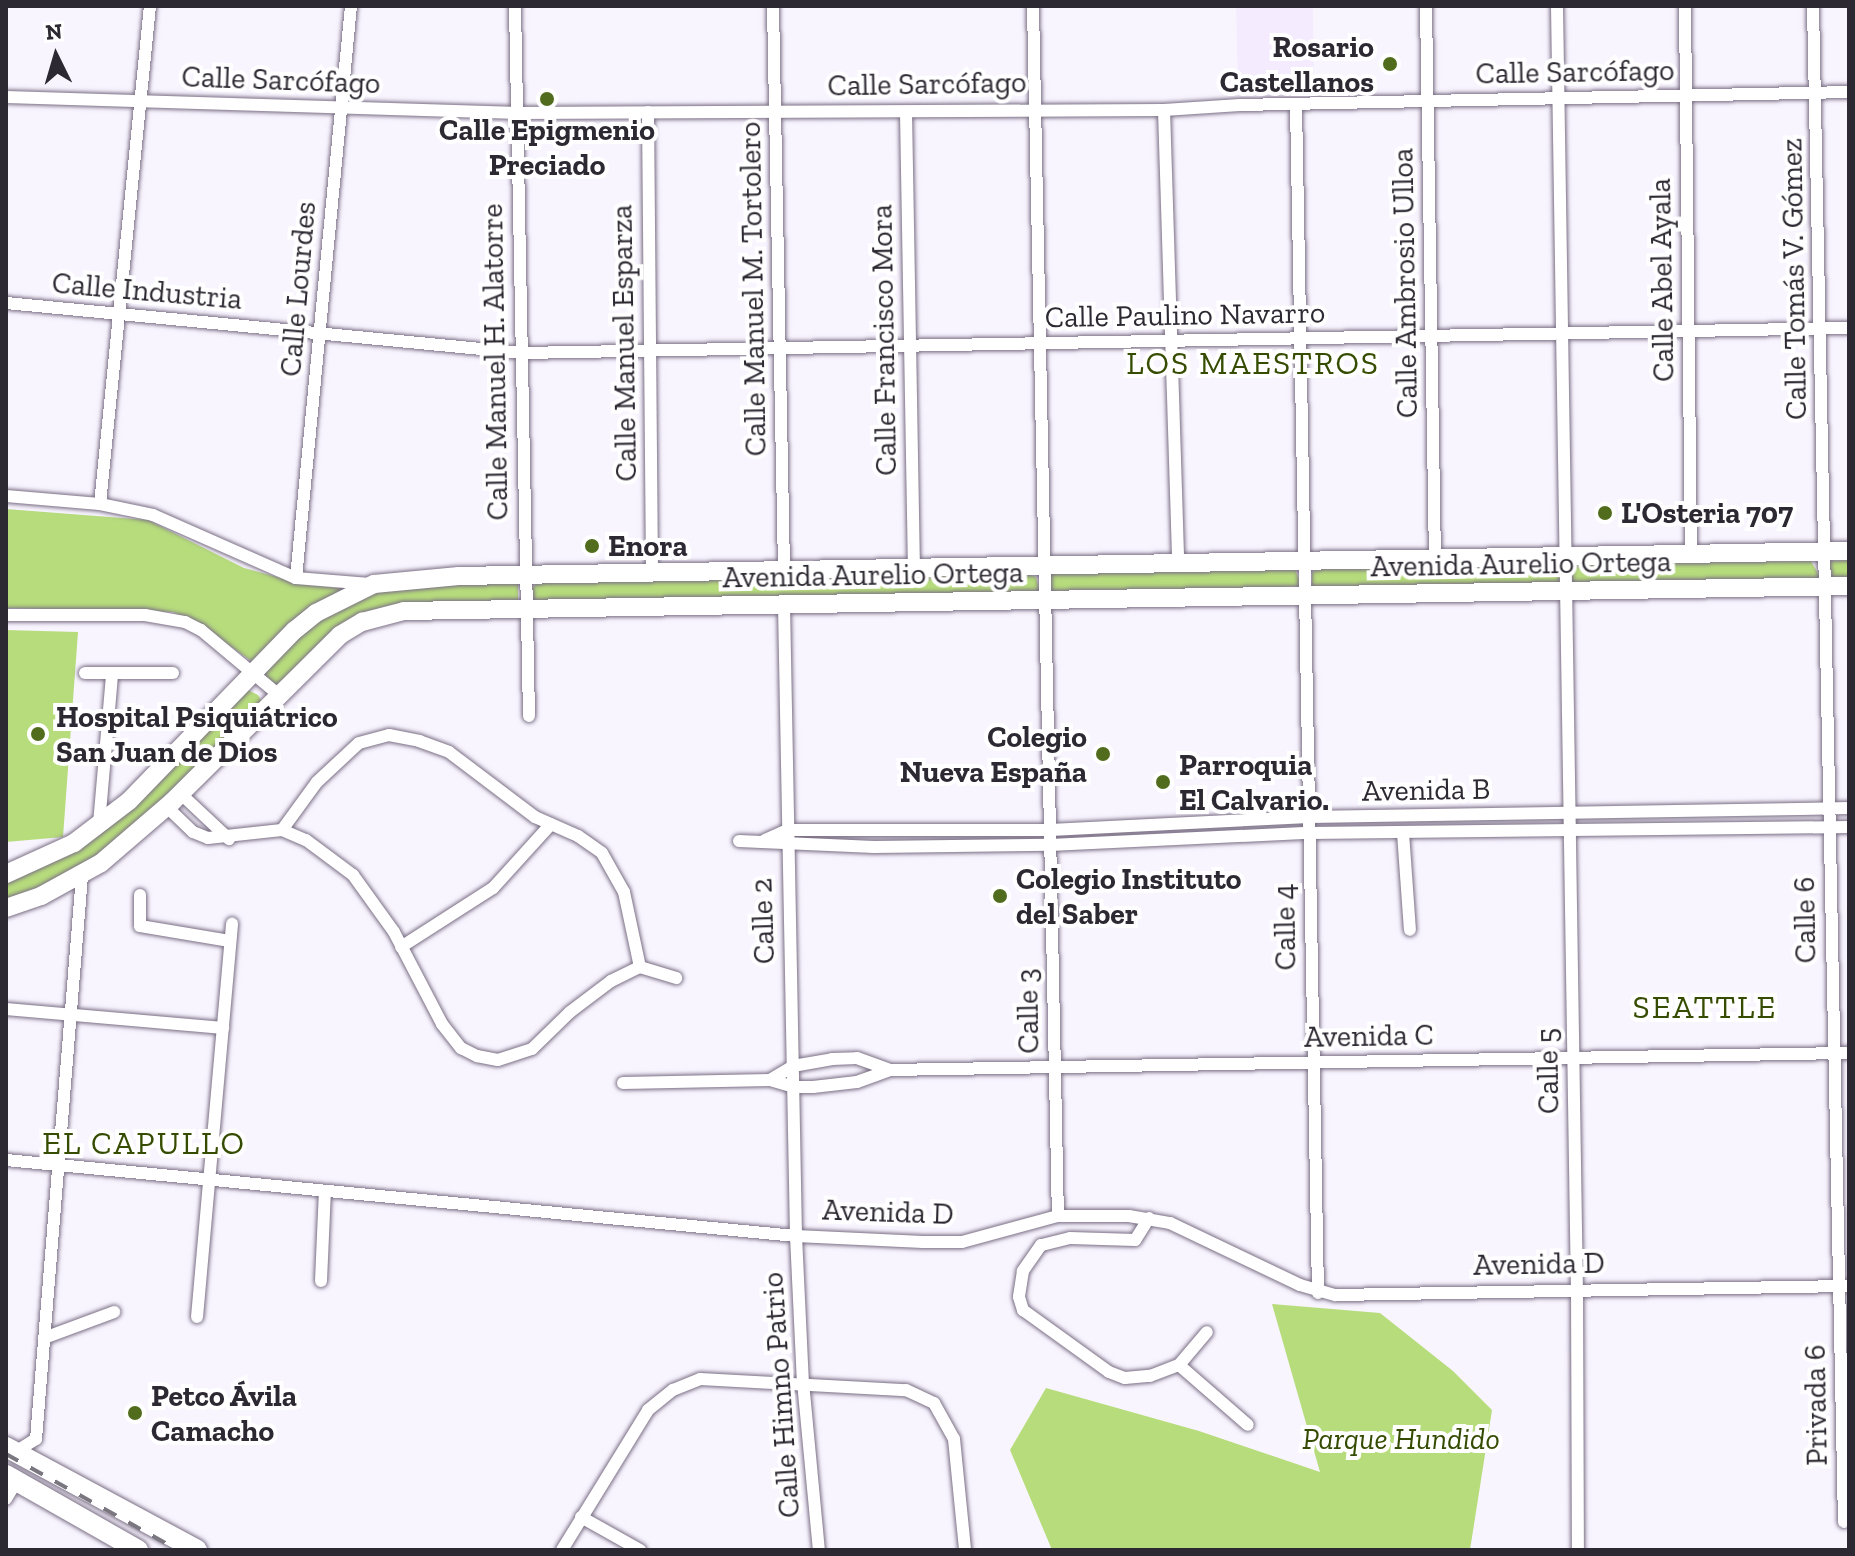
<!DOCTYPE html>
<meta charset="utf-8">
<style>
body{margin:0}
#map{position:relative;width:1855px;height:1556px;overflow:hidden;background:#f9f5ff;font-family:"Zilla Slab",serif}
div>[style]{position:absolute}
.built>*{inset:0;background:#f4ebfe}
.green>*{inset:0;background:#b7dc7c}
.roads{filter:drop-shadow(0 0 2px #7a6f85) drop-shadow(0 0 2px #7a6f85)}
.minor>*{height:12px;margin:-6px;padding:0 6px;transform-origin:6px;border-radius:6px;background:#fff}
.secondary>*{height:18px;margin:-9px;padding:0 9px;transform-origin:9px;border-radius:9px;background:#fff}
.primary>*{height:20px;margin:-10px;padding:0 10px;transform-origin:10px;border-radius:10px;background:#fff}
.rail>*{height:4px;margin-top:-2px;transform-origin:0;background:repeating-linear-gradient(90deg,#7b7780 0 14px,transparent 0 28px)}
.dots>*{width:22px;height:22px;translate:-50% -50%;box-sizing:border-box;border:4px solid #fff;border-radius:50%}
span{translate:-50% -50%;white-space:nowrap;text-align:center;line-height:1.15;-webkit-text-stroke:8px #fff;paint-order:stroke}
.poi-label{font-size:30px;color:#2d2932;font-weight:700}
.right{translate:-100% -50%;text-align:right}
.left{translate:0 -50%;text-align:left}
.street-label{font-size:30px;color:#2d2932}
.park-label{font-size:30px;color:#354b02;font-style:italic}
.neighbourhood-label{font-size:32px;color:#364c00;letter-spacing:2px}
.frame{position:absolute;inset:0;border:8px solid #2d2932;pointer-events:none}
.north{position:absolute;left:16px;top:16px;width:80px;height:80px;-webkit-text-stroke:6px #fff;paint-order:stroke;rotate:355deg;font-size:22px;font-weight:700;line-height:32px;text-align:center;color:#2d2932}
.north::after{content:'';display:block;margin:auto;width:28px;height:36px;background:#2d2932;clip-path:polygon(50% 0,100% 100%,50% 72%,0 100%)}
</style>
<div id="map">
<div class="built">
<i style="clip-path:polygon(1236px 6px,1313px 6px,1314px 91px,1238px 92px)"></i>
</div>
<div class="green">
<i style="clip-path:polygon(6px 509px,148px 520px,244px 568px,307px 585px,349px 589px,254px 663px,199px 624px,173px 612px,6px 608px)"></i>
<i style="clip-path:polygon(1849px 560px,1849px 585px,1832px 585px,1826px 572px,1831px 561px)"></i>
<i style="clip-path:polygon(1811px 561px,1820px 577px,1814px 586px,1312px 590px,1312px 573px,1319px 567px)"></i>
<i style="clip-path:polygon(1295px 568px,1301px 586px,1049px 599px,1046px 586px,1051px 575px,1058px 571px)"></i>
<i style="clip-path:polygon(1031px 575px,1036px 577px,1039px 589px,1036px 599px,532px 604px,532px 589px,539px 580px)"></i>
<i style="clip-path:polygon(424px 582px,518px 584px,518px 598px,515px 608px,360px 622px,281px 692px,263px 674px,302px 632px,360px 595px)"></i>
<i style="clip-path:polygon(6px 630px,78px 632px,63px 837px,6px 842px)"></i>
<i style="clip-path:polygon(246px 689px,258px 695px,264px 705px,118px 846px,6px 904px,6px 879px,73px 849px)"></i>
<i style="clip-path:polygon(1272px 1304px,1380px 1313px,1453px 1371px,1492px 1410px,1470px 1550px,1052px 1550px,1010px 1450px,1046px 1388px,1199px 1431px,1320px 1472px)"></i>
</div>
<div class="roads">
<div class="minor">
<i style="left:515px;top:6px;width:710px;rotate:88.87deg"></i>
<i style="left:773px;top:6px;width:564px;rotate:88.88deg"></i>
<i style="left:1033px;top:6px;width:1210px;rotate:88.82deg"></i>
<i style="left:1426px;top:6px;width:553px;rotate:89.07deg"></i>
<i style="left:1557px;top:6px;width:1283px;rotate:89.11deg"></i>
<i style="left:1577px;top:1289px;width:261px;rotate:89.8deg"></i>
<i style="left:1685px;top:6px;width:548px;rotate:89.37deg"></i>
<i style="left:1813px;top:6px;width:1516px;rotate:88.83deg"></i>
<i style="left:6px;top:97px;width:511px;rotate:1.79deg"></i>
<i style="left:517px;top:113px;width:647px;rotate:-0.27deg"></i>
<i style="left:1164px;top:110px;width:76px;rotate:-3.8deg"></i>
<i style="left:1240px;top:105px;width:609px;rotate:-1.22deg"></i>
<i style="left:1296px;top:104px;width:1189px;rotate:88.94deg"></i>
<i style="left:1164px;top:110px;width:453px;rotate:88.2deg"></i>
<i style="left:648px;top:112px;width:460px;rotate:89.5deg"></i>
<i style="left:906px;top:112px;width:456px;rotate:89deg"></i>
<i style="left:6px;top:303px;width:518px;rotate:5.53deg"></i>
<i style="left:522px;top:353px;width:1327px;rotate:-1.08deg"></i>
<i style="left:6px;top:496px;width:94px;rotate:4.9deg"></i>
<i style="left:100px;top:504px;width:54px;rotate:11.7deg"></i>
<i style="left:153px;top:515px;width:156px;rotate:23.8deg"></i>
<i style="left:296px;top:578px;width:74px;rotate:4.6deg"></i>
<i style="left:100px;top:504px;width:501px;rotate:-84.27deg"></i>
<i style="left:296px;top:578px;width:575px;rotate:-84.51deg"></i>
<i style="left:784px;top:605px;width:631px;rotate:88.91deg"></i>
<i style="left:796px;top:1236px;width:146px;rotate:87.3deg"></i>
<i style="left:803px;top:1382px;width:169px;rotate:84.6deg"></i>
<i style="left:6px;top:615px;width:139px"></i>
<i style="left:145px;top:615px;width:41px;rotate:9.9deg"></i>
<i style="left:185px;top:622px;width:18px;rotate:27deg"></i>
<i style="left:201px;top:630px;width:102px;rotate:39.8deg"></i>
<i style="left:85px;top:673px;width:88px"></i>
<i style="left:181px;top:794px;width:66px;rotate:43.2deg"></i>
<i style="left:167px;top:807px;width:36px;rotate:44deg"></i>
<i style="left:193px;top:832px;width:16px;rotate:22deg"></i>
<i style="left:208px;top:838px;width:74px;rotate:-6.2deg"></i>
<i style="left:282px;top:830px;width:59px;rotate:-53.9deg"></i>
<i style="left:317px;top:782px;width:57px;rotate:-42.9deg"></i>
<i style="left:359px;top:743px;width:31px;rotate:-15deg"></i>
<i style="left:389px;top:735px;width:31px;rotate:11deg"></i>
<i style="left:419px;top:741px;width:32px;rotate:20deg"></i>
<i style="left:449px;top:752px;width:108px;rotate:37.1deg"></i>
<i style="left:535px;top:817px;width:47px;rotate:23.8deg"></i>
<i style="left:578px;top:836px;width:29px;rotate:35deg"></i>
<i style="left:602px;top:853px;width:45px;rotate:60.6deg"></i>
<i style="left:624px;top:892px;width:77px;rotate:78deg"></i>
<i style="left:99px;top:824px;width:151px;rotate:-85deg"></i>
<i style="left:282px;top:830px;width:26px;rotate:23deg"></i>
<i style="left:306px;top:840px;width:59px;rotate:36.7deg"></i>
<i style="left:353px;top:875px;width:70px;rotate:54.3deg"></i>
<i style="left:394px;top:932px;width:104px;rotate:62.4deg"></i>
<i style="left:442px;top:1024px;width:31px;rotate:52deg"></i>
<i style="left:461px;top:1048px;width:18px;rotate:27deg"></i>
<i style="left:477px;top:1056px;width:21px;rotate:11deg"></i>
<i style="left:498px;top:1060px;width:36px;rotate:-18deg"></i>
<i style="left:532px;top:1049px;width:53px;rotate:-44.2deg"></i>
<i style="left:570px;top:1012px;width:51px;rotate:-37.1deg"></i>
<i style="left:611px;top:981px;width:32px;rotate:-26deg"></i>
<i style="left:640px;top:967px;width:38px;rotate:17deg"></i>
<i style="left:1403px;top:833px;width:97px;rotate:85.9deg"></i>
<i style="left:765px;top:840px;width:24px;rotate:-24deg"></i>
<i style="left:787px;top:830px;width:263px"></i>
<i style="left:1050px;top:830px;width:259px;rotate:-2.9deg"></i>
<i style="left:1309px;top:817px;width:540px;rotate:-0.95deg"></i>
<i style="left:739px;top:841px;width:135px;rotate:2.5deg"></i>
<i style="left:874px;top:847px;width:176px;rotate:-0.7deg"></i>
<i style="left:1050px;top:845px;width:259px;rotate:-2.7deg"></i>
<i style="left:1309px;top:833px;width:540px;rotate:-0.64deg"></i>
<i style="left:140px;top:895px;width:31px;rotate:90deg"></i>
<i style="left:140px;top:926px;width:91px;rotate:9.5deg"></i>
<i style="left:401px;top:947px;width:109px;rotate:-32.7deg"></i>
<i style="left:493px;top:888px;width:86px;rotate:-47.8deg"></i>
<i style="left:6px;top:1009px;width:218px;rotate:5deg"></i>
<i style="left:770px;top:1080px;width:27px;rotate:-31deg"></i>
<i style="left:793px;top:1066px;width:40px;rotate:-10deg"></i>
<i style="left:832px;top:1059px;width:25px;rotate:-2deg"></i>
<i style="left:857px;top:1058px;width:35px;rotate:20deg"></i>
<i style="left:623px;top:1083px;width:147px;rotate:-1.2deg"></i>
<i style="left:770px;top:1080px;width:25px;rotate:16deg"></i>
<i style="left:794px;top:1087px;width:19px"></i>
<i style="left:813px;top:1087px;width:44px;rotate:-6.5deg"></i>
<i style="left:857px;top:1082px;width:35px;rotate:-20deg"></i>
<i style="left:890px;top:1070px;width:959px;rotate:-1.02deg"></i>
<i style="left:6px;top:1160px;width:794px;rotate:5.5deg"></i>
<i style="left:796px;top:1236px;width:127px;rotate:2.7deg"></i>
<i style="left:923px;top:1242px;width:39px"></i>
<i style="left:962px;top:1242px;width:99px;rotate:-15.2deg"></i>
<i style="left:1058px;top:1216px;width:71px"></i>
<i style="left:1129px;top:1216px;width:42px;rotate:9.7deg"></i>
<i style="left:1170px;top:1223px;width:144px;rotate:25.5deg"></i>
<i style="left:1300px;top:1285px;width:37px;rotate:16deg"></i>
<i style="left:1336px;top:1295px;width:513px;rotate:-1.01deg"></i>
<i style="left:1149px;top:1218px;width:26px;rotate:122deg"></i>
<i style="left:1135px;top:1240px;width:65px;rotate:-178.2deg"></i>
<i style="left:1070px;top:1238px;width:30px;rotate:166deg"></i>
<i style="left:1041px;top:1245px;width:32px;rotate:125deg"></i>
<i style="left:1023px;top:1271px;width:26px;rotate:99deg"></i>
<i style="left:1019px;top:1297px;width:14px;rotate:73deg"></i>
<i style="left:1023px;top:1310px;width:106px;rotate:35.8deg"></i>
<i style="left:1109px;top:1372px;width:17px;rotate:21deg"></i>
<i style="left:1125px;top:1378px;width:25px;rotate:-5deg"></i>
<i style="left:1150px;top:1376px;width:31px;rotate:-21deg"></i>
<i style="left:1179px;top:1365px;width:43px;rotate:-49.7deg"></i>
<i style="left:321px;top:1281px;width:90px;rotate:-87.5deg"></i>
<i style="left:197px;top:1317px;width:395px;rotate:-84.9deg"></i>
<i style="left:44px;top:1338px;width:75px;rotate:-20.4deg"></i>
<i style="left:1179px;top:1365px;width:91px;rotate:41deg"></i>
<i style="left:20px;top:1449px;width:19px;rotate:-32deg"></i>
<i style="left:36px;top:1439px;width:565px;rotate:-85.33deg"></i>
<i style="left:6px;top:1499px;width:12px;rotate:-59deg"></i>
<i style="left:581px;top:1517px;width:68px;rotate:29.2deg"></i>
<i style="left:562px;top:1550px;width:164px;rotate:-58.4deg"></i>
<i style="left:648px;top:1410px;width:32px;rotate:-39deg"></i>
<i style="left:673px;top:1390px;width:29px;rotate:-22deg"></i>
<i style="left:700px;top:1379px;width:206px;rotate:3.1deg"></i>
<i style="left:906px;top:1390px;width:31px;rotate:25deg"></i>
<i style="left:934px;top:1403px;width:41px;rotate:60.9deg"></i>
<i style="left:954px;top:1439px;width:112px;rotate:84.3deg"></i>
</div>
<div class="secondary">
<i style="left:6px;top:874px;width:75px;rotate:-24.5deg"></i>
<i style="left:74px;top:843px;width:69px;rotate:-37.4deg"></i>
<i style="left:129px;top:801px;width:238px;rotate:-45.9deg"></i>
<i style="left:295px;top:630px;width:27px;rotate:-39deg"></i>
<i style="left:316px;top:613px;width:65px;rotate:-26.6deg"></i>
<i style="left:374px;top:584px;width:85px;rotate:-5.4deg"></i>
<i style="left:459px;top:576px;width:1390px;rotate:-1.03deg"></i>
<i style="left:6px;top:908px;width:37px;rotate:-19deg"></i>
<i style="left:41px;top:896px;width:68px;rotate:-28.8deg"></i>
<i style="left:101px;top:863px;width:94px;rotate:-40.7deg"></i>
<i style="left:172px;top:802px;width:237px;rotate:-44.8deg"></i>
<i style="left:340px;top:635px;width:26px;rotate:-31deg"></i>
<i style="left:362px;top:622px;width:43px;rotate:-14.7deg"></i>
<i style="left:404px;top:611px;width:1445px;rotate:-0.99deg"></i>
</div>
<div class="primary">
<i style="left:6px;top:1447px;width:217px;rotate:28.3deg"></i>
<i style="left:6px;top:1475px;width:152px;rotate:29.6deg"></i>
</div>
</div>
<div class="rail">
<i style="left:6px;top:1454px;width:197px;rotate:29.2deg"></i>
</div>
<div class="dots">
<i style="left:1390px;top:64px;background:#526c1e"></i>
<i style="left:547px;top:99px;background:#526c1e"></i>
<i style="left:1605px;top:513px;background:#526c1e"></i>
<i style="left:592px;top:546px;background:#526c1e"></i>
<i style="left:38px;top:734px;background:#526c1e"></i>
<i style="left:1103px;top:754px;background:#526c1e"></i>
<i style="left:1163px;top:782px;background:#526c1e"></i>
<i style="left:1000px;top:896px;background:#526c1e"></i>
<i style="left:135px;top:1413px;background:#526c1e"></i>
</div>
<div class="poi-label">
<span class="right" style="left:1374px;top:64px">Rosario<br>Castellanos</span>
<span style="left:547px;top:147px">Calle Epigmenio<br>Preciado</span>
<span class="left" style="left:1621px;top:513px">L'Osteria 707</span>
<span class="left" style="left:608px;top:546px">Enora</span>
<span class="left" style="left:56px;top:734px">Hospital Psiquiátrico<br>San Juan de Dios</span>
<span class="right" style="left:1087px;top:754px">Colegio<br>Nueva España</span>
<span class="left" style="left:1179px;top:782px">Parroquia<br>El Calvario.</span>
<span class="left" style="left:1016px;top:896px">Colegio Instituto<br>del Saber</span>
<span class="left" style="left:151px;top:1413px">Petco Ávila<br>Camacho</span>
</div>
<div class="street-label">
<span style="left:1575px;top:72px;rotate:-1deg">Calle Sarcófago</span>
<span style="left:281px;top:80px;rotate:2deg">Calle Sarcófago</span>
<span style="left:927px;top:84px;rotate:-1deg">Calle Sarcófago</span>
<span style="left:1794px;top:279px;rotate:-91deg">Calle Tomás V. Gómez</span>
<span style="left:1662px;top:280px;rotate:-91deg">Calle Abel Ayala</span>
<span style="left:1405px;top:283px;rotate:-91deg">Calle Ambrosio Ulloa</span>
<span style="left:298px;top:289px;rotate:-85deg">Calle Lourdes</span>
<span style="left:753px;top:289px;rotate:-91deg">Calle Manuel M. Tortolero</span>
<span style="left:147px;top:291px;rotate:5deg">Calle Industria</span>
<span style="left:1185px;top:315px;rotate:-1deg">Calle Paulino Navarro</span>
<span style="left:884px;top:340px;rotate:-91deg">Calle Francisco Mora</span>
<span style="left:624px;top:343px;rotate:-91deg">Calle Manuel Esparza</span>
<span style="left:495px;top:362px;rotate:-91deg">Calle Manuel H. Alatorre</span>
<span style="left:1521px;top:564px;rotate:-1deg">Avenida Aurelio Ortega</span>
<span style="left:873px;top:575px;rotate:-1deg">Avenida Aurelio Ortega</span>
<span style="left:1426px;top:790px;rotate:-1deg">Avenida B</span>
<span style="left:1805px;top:920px;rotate:-91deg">Calle 6</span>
<span style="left:763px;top:921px;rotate:-92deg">Calle 2</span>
<span style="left:1285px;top:927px;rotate:-91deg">Calle 4</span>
<span style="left:1028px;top:1011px;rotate:-91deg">Calle 3</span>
<span style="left:1369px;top:1036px;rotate:-1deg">Avenida C</span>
<span style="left:1548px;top:1071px;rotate:-91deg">Calle 5</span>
<span style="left:888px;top:1212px;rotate:2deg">Avenida D</span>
<span style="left:1539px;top:1264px;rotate:-1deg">Avenida D</span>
<span style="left:781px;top:1395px;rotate:-94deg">Calle Himno Patrio</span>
<span style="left:1816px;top:1405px;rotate:-91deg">Privada 6</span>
</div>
<div class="park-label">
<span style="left:1401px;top:1439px">Parque Hundido</span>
</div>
<div class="neighbourhood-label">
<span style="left:1253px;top:363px">LOS MAESTROS</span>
<span style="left:1705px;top:1007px">SEATTLE</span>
<span style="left:144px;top:1143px">EL CAPULLO</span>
</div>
<div class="frame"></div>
<div class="north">N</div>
</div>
